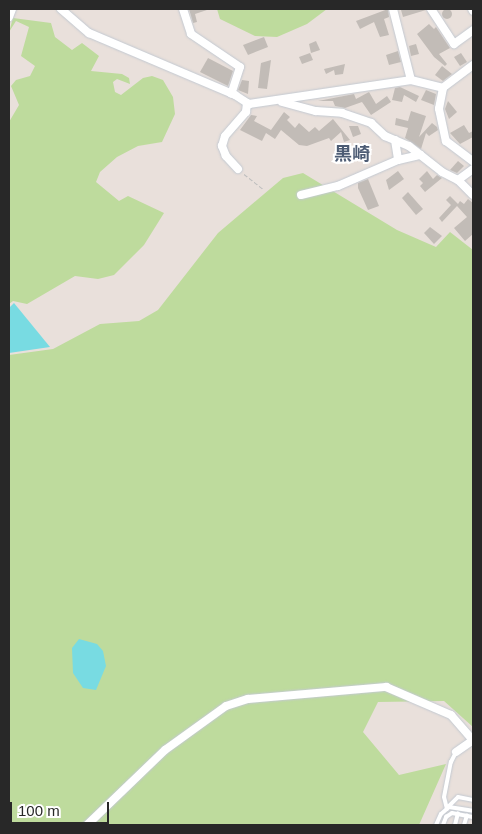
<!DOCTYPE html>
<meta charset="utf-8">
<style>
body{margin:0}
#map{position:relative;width:482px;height:834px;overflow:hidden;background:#e9e0db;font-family:Helvetica,"Noto Sans JP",sans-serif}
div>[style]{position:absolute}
.green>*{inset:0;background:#bedb9d}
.water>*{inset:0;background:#78dbe2}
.building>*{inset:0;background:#c2bcb7}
.round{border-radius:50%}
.path>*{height:1px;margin-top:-0.5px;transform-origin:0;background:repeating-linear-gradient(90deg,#bebebe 0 4px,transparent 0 6.5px)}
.roads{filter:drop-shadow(0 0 1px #c3c9d1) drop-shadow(0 0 1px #c3c9d1)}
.lane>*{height:4px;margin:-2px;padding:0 2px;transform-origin:2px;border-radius:2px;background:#fff}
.street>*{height:8px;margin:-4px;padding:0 4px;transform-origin:4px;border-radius:4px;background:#fff}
span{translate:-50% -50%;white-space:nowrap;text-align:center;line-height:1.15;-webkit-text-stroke:4px #fff;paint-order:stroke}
.quarter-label{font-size:18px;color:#4d5c74;font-weight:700}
.frame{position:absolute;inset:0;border:10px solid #282828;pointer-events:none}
.scale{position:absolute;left:10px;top:802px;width:99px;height:22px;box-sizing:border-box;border:2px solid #282828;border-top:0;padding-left:6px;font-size:15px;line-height:18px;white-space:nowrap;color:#282828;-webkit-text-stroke:4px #fff;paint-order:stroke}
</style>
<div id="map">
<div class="green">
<i style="clip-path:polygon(217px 9px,327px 9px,307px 24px,277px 37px,255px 36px,220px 19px)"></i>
<i style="clip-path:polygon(13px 18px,51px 23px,55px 37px,72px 50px,82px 43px,99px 56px,91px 71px,122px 74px,129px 78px,130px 84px,117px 79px,113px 82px,115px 92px,121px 95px,143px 78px,152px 76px,163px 80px,173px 97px,175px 114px,162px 142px,138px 146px,117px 157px,100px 172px,96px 182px,119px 201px,128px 196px,164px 213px,144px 245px,114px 275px,98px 279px,75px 276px,27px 304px,13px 301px,9px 304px,9px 122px,19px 105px,11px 86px,16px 80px,30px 76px,35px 66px,21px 56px,29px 27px,16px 21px,9px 32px)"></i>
<i style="clip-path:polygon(303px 173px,397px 230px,436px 247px,450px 232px,473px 250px,473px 727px,444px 701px,378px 702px,363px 732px,399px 775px,446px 764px,419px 825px,9px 825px,9px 355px,53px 349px,100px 324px,139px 321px,158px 310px,218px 233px,283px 178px)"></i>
</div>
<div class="water">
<i style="clip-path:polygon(14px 303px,50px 347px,9px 353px,9px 308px)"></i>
<i style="clip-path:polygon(79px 639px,97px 644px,103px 651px,106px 666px,96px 690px,83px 688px,73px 673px,72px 648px)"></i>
</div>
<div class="building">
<i class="round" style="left:442px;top:9px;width:10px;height:10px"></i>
<i style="clip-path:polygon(189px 9px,207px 9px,207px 10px,195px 14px,197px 22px,193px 23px)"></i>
<i style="clip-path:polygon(388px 9px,389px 17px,384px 19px,389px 35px,380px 37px,374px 22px,360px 29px,356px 21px)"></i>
<i style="clip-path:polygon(406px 9px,425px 9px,426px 10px,403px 17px,401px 10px)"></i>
<i style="clip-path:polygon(429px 24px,434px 29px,436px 27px,450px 48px,439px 54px,447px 64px,445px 66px,434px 57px,417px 34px)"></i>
<i style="clip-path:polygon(264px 37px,268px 47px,248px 55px,243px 45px)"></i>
<i style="clip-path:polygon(316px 41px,320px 50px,311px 53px,309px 44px)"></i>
<i style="clip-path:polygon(416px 44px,419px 54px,411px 56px,409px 46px)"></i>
<i style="clip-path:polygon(398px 51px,401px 62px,389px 65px,386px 55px)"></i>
<i style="clip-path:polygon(310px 53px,313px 60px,302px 64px,299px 57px)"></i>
<i style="clip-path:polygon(461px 53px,467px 62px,460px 66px,454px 57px)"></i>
<i style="clip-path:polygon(208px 58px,233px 71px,228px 86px,200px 72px)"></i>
<i style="clip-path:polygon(271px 60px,267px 89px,258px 88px,261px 63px)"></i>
<i style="clip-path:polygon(345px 64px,343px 74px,335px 75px,334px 70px,326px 74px,324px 69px)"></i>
<i style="clip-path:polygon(442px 66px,452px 74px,443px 81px,435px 75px)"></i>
<i style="clip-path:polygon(242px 80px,249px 81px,248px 94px,238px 90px)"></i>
<i style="clip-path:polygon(400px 87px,419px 96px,416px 102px,404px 95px,402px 102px,392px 100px,395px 88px)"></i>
<i style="clip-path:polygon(426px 90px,436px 94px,434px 105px,421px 100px)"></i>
<i style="clip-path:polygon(369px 92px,376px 104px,387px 96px,391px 102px,371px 115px,362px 102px,345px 108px,335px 106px,333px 101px,318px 101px,354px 94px,356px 99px)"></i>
<i style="clip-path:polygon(448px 101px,457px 112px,449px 119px,445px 109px)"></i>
<i style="clip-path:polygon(411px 111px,426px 116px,419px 137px,432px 123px,437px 127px,438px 130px,429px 136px,426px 133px,421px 149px,405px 138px,408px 128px,395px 125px,396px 118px,408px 121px)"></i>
<i style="clip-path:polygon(284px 112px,290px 117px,287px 120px,295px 128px,299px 123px,309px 132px,315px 127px,319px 131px,333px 119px,350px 140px,344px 142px,341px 132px,331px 141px,329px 138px,307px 146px,299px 145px,281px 130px,275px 139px,266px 133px,262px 141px,240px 130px,251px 115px,257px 116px,254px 121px,271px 130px)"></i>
<i style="clip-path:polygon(464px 125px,469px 133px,473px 131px,473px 137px,460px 144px,450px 133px)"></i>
<i style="clip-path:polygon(349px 126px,358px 126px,361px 134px,353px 137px)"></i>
<i style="clip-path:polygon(458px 161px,464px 166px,457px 173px,450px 170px)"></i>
<i style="clip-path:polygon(398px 171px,404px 179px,389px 190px,386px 180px)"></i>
<i style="clip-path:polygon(427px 171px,433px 179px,437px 175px,442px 178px,425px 192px,420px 186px,423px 183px,419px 179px)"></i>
<i style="clip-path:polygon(368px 179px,379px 206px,368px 210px,358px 188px,358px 183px)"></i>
<i style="clip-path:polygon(408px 192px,423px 209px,416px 215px,402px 198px)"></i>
<i style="clip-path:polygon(450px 196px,458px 204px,460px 201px,464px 204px,468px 199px,473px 203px,473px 234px,465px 241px,454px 228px,467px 217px,457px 206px,442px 222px,439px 218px,451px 205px,446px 200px)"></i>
<i style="clip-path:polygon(430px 227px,442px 236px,434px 244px,424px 233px)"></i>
</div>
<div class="path">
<i style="left:244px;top:174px;width:24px;rotate:38deg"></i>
</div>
<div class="roads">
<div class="lane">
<i style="left:448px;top:807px;width:14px;rotate:-45deg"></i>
<i style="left:458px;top:797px;width:15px;rotate:11deg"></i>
<i style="left:447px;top:809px;width:12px;rotate:-104deg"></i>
<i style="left:444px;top:797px;width:36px;rotate:-79deg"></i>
<i style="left:451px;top:762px;width:11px;rotate:-63deg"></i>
<i style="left:436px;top:825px;width:12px;rotate:-66deg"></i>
<i style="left:441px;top:814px;width:11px;rotate:-41deg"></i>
<i style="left:449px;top:807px;width:24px;rotate:9deg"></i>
<i style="left:443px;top:825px;width:9px;rotate:-69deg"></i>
<i style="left:446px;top:817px;width:7px;rotate:-34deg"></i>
<i style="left:452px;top:813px;width:21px;rotate:11deg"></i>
<i style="left:455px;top:825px;width:12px;rotate:-76deg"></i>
<i style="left:464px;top:825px;width:10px;rotate:-73deg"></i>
</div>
<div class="street">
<i style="left:61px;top:9px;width:37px;rotate:41deg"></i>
<i style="left:89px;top:33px;width:159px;rotate:23deg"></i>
<i style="left:235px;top:95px;width:17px;rotate:33deg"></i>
<i style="left:249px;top:104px;width:164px;rotate:-8.4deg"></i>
<i style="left:411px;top:80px;width:33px;rotate:14deg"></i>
<i style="left:183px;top:9px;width:26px;rotate:72deg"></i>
<i style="left:191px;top:34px;width:59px;rotate:34deg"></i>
<i style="left:240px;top:67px;width:28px;rotate:108deg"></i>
<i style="left:393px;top:9px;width:73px;rotate:75.8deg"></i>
<i style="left:431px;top:9px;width:42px;rotate:56.7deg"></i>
<i style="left:454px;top:44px;width:24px;rotate:-36deg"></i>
<i style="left:472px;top:9px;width:2px;rotate:63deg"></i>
<i style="left:9px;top:17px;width:9px;rotate:-69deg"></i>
<i style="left:473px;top:65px;width:38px;rotate:143deg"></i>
<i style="left:443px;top:88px;width:21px;rotate:101deg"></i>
<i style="left:439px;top:109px;width:33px;rotate:78deg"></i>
<i style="left:446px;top:141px;width:34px;rotate:37deg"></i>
<i style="left:282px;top:102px;width:35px;rotate:15deg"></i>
<i style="left:316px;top:111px;width:26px;rotate:4deg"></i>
<i style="left:342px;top:113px;width:31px;rotate:19deg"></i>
<i style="left:371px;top:123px;width:19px;rotate:43deg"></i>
<i style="left:385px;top:136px;width:26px;rotate:23deg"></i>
<i style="left:409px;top:146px;width:42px;rotate:38.2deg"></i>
<i style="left:442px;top:172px;width:18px;rotate:27deg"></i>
<i style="left:458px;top:180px;width:21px;rotate:45deg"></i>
<i style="left:395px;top:140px;width:20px;rotate:81deg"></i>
<i style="left:238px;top:169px;width:18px;rotate:-133deg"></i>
<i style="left:226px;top:156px;width:11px;rotate:-112deg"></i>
<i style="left:222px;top:146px;width:10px;rotate:-73deg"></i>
<i style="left:225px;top:136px;width:32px;rotate:-49deg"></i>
<i style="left:246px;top:112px;width:9px;rotate:-84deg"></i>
<i style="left:458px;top:180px;width:19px;rotate:-36deg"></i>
<i style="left:301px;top:195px;width:38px;rotate:-14deg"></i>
<i style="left:338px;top:186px;width:65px;rotate:-23.4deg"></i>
<i style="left:398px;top:160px;width:23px;rotate:-13deg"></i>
<i style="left:456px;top:752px;width:21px;rotate:-35deg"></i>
<i style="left:87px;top:825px;width:108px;rotate:-43.9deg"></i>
<i style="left:165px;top:750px;width:75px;rotate:-35.8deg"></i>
<i style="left:226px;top:706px;width:23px;rotate:-18deg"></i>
<i style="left:248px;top:699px;width:139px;rotate:-5deg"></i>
<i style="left:386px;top:687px;width:71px;rotate:23.3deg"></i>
<i style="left:451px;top:715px;width:33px;rotate:49deg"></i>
</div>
</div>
<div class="quarter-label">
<span style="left:352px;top:154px">黒崎</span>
</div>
<div class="frame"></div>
<div class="scale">100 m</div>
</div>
